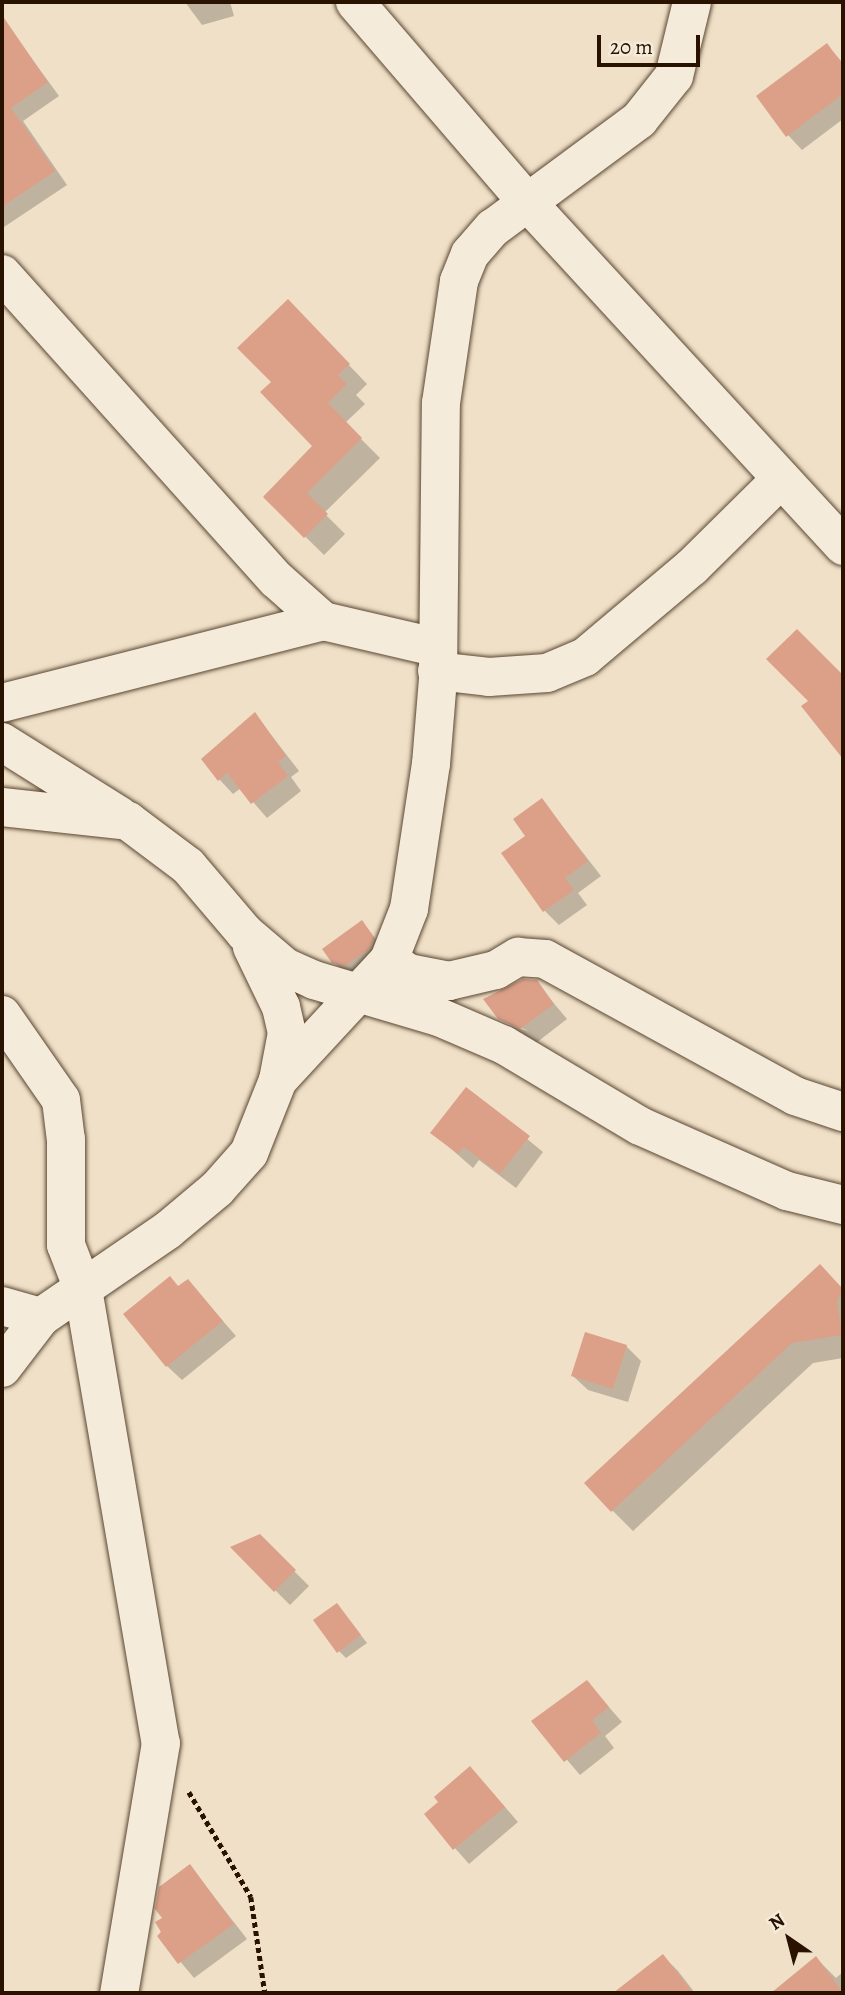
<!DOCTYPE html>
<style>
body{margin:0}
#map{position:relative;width:845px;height:1995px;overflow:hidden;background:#efe0c7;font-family:Alegreya,serif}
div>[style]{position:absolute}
.shadow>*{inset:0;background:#0003}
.building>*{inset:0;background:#dca089}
.path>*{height:4.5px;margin-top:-2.25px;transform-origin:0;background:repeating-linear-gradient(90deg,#291200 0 5px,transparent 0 8.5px)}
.roads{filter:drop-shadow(0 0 2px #5a4632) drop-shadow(0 0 2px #5a4632)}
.minor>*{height:38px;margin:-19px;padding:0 19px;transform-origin:19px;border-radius:19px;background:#f5ebdb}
span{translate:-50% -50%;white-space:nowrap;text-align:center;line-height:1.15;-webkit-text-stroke:6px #f5ebdb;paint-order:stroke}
.frame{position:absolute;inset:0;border:4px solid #291200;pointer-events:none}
.north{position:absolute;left:754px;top:1904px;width:70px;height:70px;-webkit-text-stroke:5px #f5ebdb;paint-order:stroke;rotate:325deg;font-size:19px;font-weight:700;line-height:28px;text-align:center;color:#291200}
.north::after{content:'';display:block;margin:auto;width:24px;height:32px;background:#291200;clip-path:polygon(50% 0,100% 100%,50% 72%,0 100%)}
.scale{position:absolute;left:597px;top:35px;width:103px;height:32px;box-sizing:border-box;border:4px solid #291200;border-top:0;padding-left:9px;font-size:21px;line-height:24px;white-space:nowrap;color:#291200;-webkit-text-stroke:5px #f5ebdb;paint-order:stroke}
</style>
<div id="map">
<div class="shadow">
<i style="clip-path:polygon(185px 2px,230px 2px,234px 16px,202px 25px)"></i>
<i style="clip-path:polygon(10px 29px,59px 96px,23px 121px,67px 185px,4px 227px,2px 35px)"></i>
<i style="clip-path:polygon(827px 45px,843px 63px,843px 119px,802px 150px,788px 135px)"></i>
<i style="clip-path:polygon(306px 320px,367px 384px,356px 395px,365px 404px,345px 423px,380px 458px,324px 513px,345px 534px,324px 555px,264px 496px,315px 446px,273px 382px)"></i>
<i style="clip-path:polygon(255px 714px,299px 771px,291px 777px,301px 791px,267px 818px,241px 788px,233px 794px,219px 779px)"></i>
<i style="clip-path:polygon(542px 800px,601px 876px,578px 893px,587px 905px,559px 925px,545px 911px,527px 836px)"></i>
<i style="clip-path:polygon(362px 923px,388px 953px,349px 977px,333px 961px)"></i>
<i style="clip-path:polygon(536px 982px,567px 1019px,536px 1043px,507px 1025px,529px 1031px,502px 1019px)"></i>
<i style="clip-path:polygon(466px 1089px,543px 1152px,516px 1188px,479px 1160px,473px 1168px,433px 1133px)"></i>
<i style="clip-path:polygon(820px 1266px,843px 1290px,843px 1358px,813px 1363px,633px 1531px,612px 1510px)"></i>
<i style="clip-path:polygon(188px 1281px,236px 1336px,182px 1380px,167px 1366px,180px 1288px)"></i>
<i style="clip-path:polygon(626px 1346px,641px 1361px,628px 1402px,588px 1390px,573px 1376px)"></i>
<i style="clip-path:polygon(259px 1536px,309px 1586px,290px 1605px,233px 1548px)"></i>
<i style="clip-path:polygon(343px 1612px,367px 1643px,346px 1658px,339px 1651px)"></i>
<i style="clip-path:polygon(587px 1682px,622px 1722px,605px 1736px,614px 1748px,580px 1775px,534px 1721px)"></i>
<i style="clip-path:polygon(484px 1783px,518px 1822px,469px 1864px,426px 1815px)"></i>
<i style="clip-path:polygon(190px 1866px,247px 1939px,194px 1978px,159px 1936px)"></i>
<i style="clip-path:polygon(663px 1956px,678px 1971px,695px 1993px,639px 1993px,630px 1982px)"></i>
<i style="clip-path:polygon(816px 1958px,836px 1978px,843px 1972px,843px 1993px,774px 1993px)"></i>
</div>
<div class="building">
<i style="clip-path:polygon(2px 15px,48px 82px,11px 108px,55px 171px,2px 207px)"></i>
<i style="clip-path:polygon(827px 43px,843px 65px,843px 94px,786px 137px,756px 96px)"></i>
<i style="clip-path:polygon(288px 299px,350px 364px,338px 375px,347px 384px,328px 403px,362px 438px,307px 493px,328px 514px,304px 538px,263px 497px,312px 446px,260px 392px,271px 382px,237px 348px)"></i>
<i style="clip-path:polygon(797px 629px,843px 675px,843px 759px,801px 706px,808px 701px,766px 659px)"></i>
<i style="clip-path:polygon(255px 712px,286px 756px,278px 762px,288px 776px,251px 804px,227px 773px,218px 781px,201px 759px)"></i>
<i style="clip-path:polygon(542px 798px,588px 861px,565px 878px,574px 890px,543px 912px,501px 853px,525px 836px,513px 819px)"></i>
<i style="clip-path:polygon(362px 920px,374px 937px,370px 948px,345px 966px,332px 963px,322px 949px)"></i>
<i style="clip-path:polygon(523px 979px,537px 980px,554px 1004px,520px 1029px,498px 1019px,483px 999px)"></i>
<i style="clip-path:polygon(466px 1087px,530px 1136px,500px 1174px,464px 1147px,458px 1154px,430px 1133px)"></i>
<i style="clip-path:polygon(820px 1264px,843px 1289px,837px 1301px,842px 1335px,792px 1343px,611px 1512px,584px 1483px)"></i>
<i style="clip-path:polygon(170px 1276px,178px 1286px,188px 1279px,223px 1321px,166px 1367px,123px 1314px)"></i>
<i style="clip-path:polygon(585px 1332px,627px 1345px,613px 1389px,571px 1376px)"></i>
<i style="clip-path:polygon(260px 1534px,296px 1570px,274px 1592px,230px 1547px)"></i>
<i style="clip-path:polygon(337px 1603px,361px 1635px,337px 1653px,313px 1620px)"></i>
<i style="clip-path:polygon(587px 1680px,609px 1707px,592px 1720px,601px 1733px,564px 1762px,531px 1721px)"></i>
<i style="clip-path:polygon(470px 1766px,505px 1807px,453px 1850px,424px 1814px,438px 1802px,434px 1797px)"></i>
<i style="clip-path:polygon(190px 1864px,234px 1924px,178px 1964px,157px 1936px,161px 1932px,155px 1922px,162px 1918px,155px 1909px,159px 1887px)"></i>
<i style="clip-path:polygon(663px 1954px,693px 1993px,613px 1993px)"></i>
<i style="clip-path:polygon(816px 1956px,843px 1993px,771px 1993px)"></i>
</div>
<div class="path">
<i style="left:189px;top:1792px;width:122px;rotate:59.4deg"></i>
<i style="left:251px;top:1897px;width:97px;rotate:81.7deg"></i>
</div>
<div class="roads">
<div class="minor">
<i style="left:355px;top:2px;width:265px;rotate:49.3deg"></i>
<i style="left:528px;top:203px;width:466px;rotate:47.4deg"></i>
<i style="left:2px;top:274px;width:411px;rotate:48.1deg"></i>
<i style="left:277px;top:580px;width:62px;rotate:41.7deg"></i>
<i style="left:323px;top:621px;width:115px;rotate:13.1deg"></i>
<i style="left:437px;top:671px;width:52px;rotate:6.6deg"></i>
<i style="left:489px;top:677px;width:58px;rotate:-3.9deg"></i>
<i style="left:547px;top:673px;width:41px;rotate:-22.8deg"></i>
<i style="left:585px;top:657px;width:140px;rotate:-40.1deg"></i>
<i style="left:692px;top:567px;width:125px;rotate:-44.7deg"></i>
<i style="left:2px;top:703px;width:331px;rotate:-14.3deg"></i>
<i style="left:2px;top:742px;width:139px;rotate:32.1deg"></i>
<i style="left:2px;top:807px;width:127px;rotate:6.3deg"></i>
<i style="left:128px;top:821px;width:75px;rotate:36.9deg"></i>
<i style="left:188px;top:866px;width:88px;rotate:49.6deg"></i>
<i style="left:245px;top:933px;width:52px;rotate:40.4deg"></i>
<i style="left:285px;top:967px;width:32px;rotate:24deg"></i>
<i style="left:314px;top:980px;width:130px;rotate:16.5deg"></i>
<i style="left:439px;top:1017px;width:71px;rotate:23.3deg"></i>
<i style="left:504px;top:1045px;width:158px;rotate:30.8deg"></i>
<i style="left:640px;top:1126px;width:161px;rotate:23.9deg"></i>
<i style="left:787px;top:1191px;width:58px;rotate:14deg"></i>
<i style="left:389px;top:960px;width:23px;rotate:34deg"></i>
<i style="left:408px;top:973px;width:42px;rotate:11deg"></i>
<i style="left:449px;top:981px;width:48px;rotate:-13.2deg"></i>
<i style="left:496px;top:970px;width:26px;rotate:-31deg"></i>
<i style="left:518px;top:957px;width:27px;rotate:4deg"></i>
<i style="left:545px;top:959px;width:285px;rotate:28.7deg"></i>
<i style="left:795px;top:1096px;width:51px;rotate:18.4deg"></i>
<i style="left:2px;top:1015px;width:103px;rotate:55.2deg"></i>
<i style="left:61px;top:1100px;width:39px;rotate:83deg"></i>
<i style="left:66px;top:1139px;width:106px;rotate:90deg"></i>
<i style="left:66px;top:1245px;width:47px;rotate:68.9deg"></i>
<i style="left:83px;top:1289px;width:461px;rotate:80.3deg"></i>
<i style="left:161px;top:1743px;width:254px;rotate:99.5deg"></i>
<i style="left:278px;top:1080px;width:163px;rotate:-47.2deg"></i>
<i style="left:389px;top:960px;width:55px;rotate:-68.6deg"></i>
<i style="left:409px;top:909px;width:147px;rotate:-81.4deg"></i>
<i style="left:431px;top:764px;width:86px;rotate:-85.3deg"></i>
<i style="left:438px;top:678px;width:275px;rotate:-89.4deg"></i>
<i style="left:441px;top:403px;width:123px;rotate:-81.6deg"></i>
<i style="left:459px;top:281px;width:29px;rotate:-68deg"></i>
<i style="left:470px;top:254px;width:35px;rotate:-49deg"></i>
<i style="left:493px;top:228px;width:182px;rotate:-36.5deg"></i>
<i style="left:639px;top:120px;width:56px;rotate:-51.5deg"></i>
<i style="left:674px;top:76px;width:76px;rotate:-76.3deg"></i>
<i style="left:2px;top:1306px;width:41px;rotate:15.8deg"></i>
<i style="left:2px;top:1368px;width:64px;rotate:-52.6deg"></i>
<i style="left:41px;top:1317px;width:154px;rotate:-34.4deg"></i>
<i style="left:168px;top:1230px;width:64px;rotate:-39.9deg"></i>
<i style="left:217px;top:1189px;width:48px;rotate:-48.4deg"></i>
<i style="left:249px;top:1153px;width:79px;rotate:-68.3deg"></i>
<i style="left:278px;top:1080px;width:48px;rotate:-79.2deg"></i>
<i style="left:287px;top:1033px;width:27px;rotate:-103deg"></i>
<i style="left:281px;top:1007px;width:67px;rotate:-115.8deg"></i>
</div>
</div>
<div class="frame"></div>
<div class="north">N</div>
<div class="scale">20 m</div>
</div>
